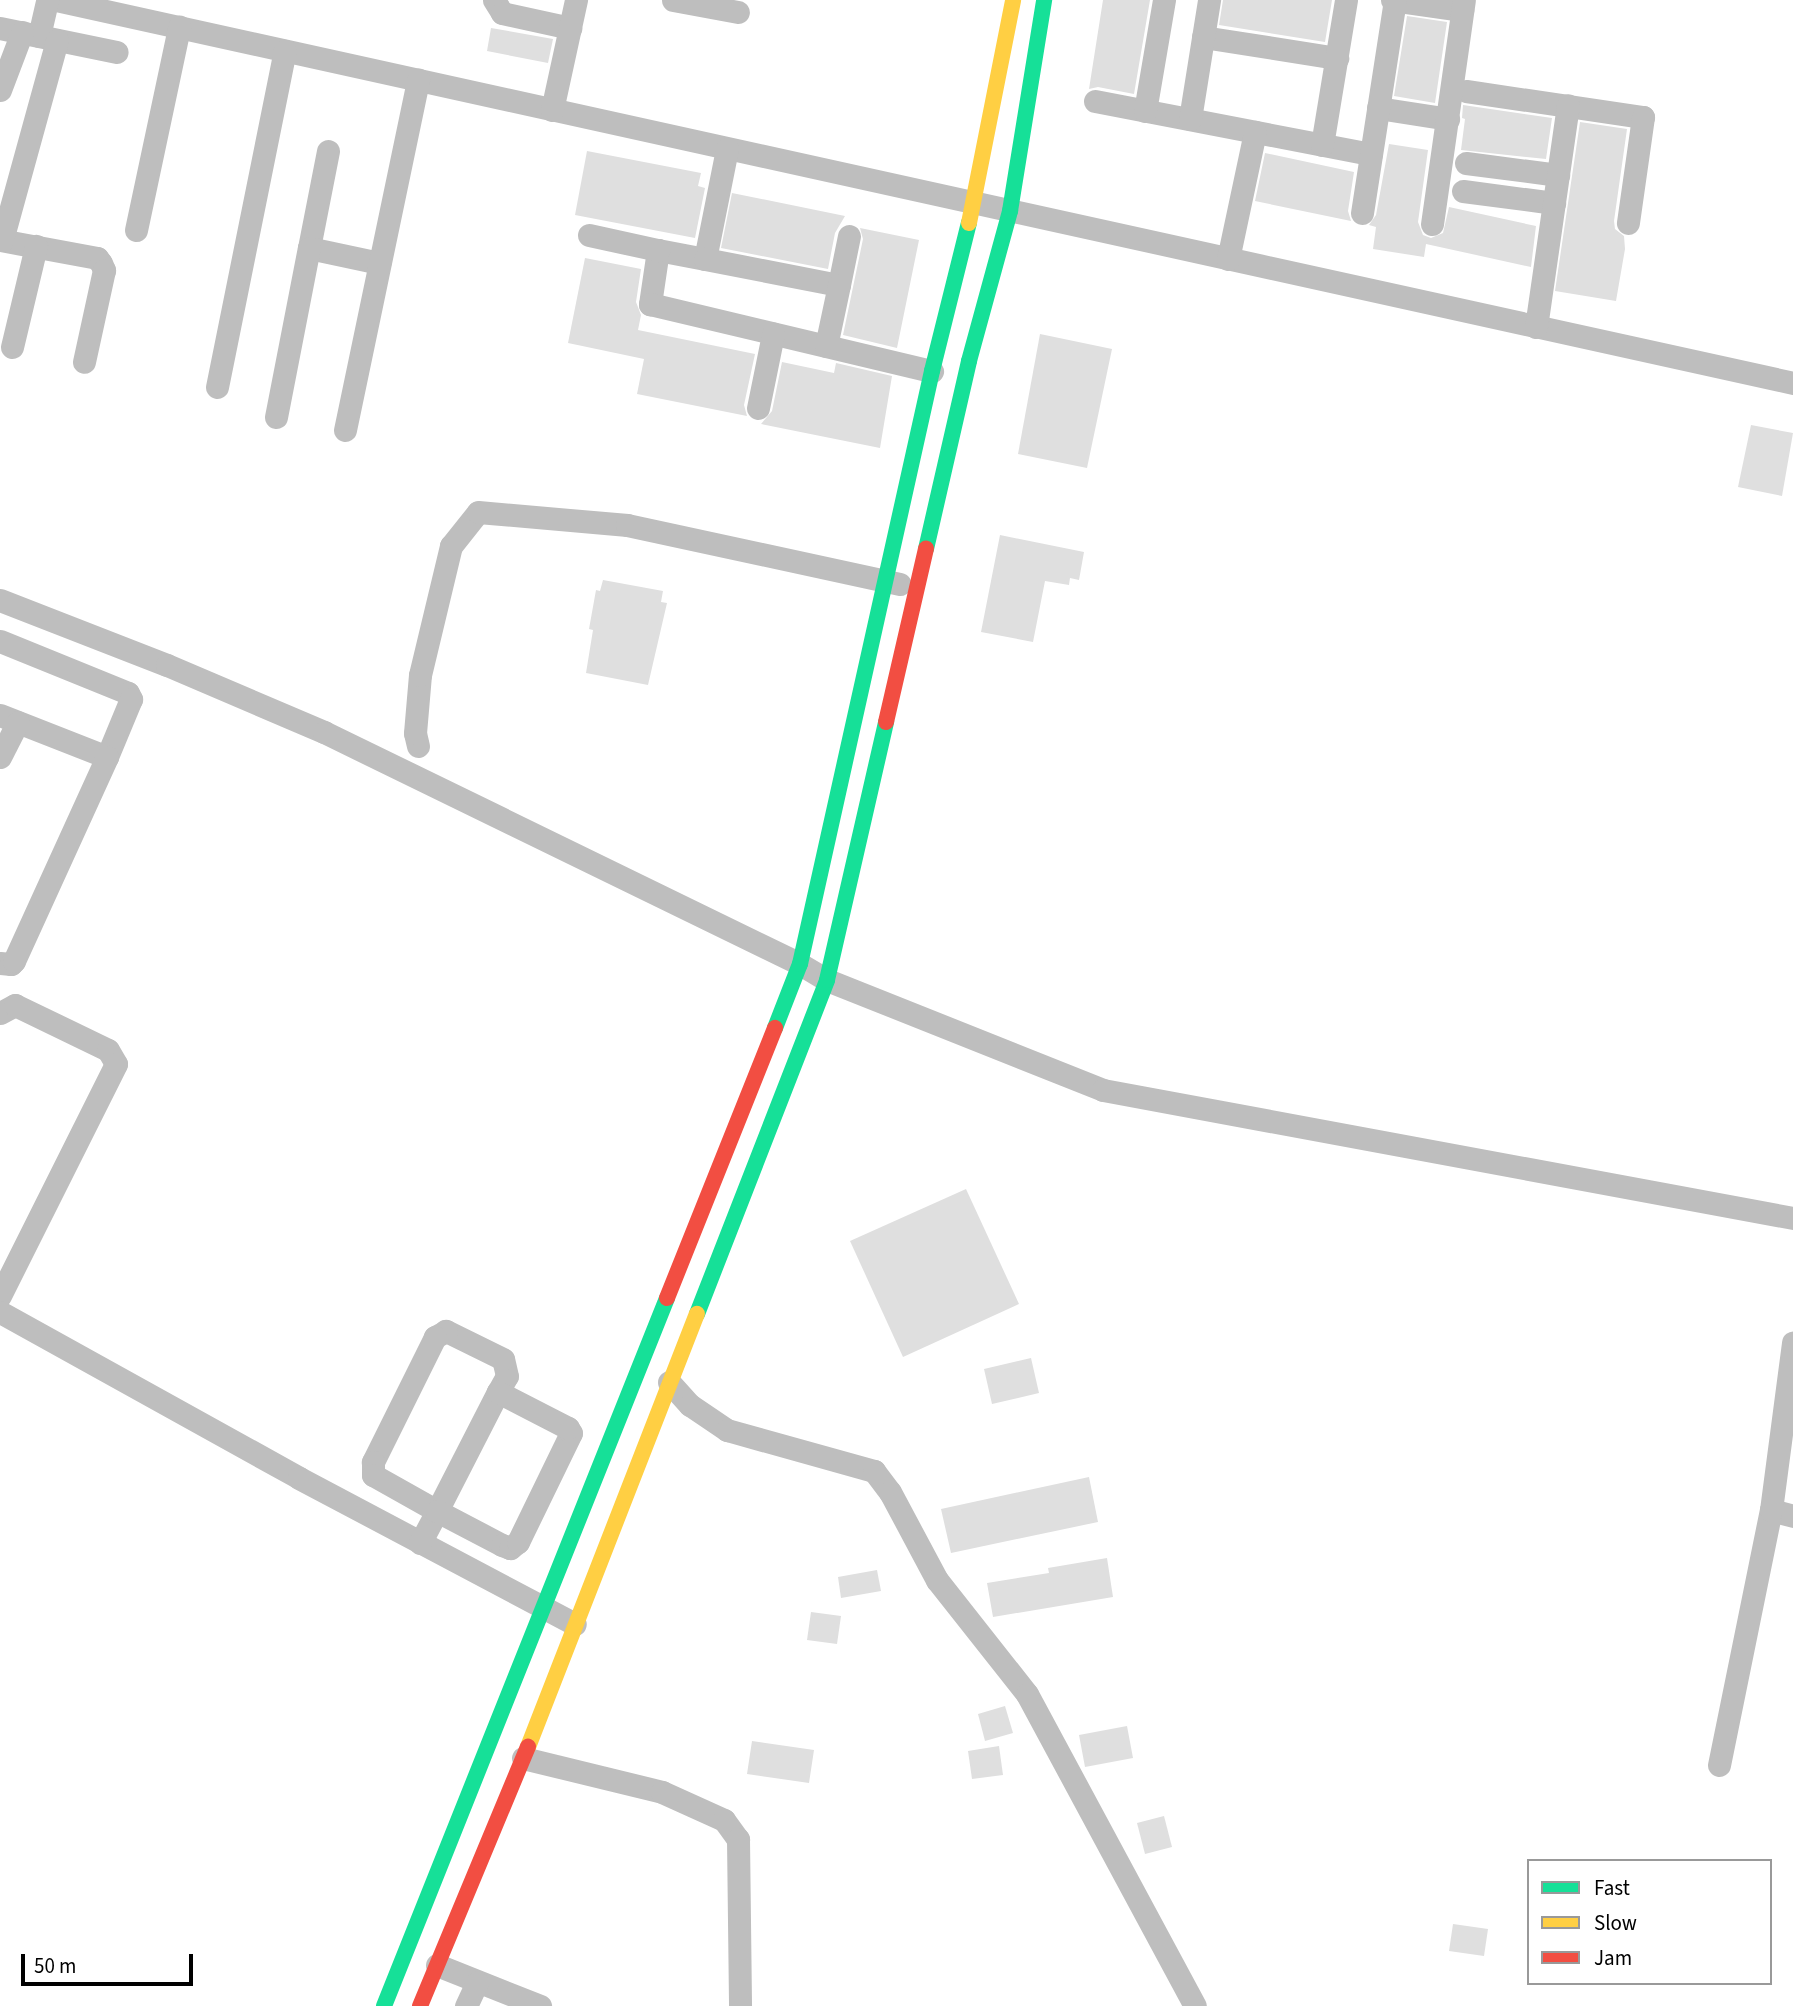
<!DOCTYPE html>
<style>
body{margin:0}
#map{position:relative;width:1793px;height:2006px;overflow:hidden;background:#fff;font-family:"Source Sans 3",sans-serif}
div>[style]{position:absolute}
.building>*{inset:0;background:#dfdfdf}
.street>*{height:23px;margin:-11.5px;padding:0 11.5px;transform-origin:11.5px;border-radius:11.5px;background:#bebebe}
.fast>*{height:16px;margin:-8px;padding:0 8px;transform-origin:8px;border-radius:8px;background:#16e098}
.slow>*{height:16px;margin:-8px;padding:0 8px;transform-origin:8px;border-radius:8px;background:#ffcf43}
.jam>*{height:16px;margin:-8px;padding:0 8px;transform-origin:8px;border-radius:8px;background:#f24e42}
span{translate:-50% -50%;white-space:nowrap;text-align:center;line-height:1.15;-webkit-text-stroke:6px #fff;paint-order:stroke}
.legend{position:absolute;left:1527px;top:1859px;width:245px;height:126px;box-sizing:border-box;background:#fff;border:2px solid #999;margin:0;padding:9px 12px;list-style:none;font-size:21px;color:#000}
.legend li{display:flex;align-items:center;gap:14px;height:35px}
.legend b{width:35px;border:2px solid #999}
.scale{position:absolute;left:21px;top:1954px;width:172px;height:32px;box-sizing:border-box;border:4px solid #000;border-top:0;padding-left:9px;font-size:21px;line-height:24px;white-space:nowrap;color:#000;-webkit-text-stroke:5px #fff;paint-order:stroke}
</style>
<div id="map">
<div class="building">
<i style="clip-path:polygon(1103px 0,1150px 0,1134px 94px,1098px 87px,1089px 89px)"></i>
<i style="clip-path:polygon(1223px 0,1332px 0,1325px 42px,1219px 25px)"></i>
<i style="clip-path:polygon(1407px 16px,1447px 22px,1435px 103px,1394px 96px)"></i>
<i style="clip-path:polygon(491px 28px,553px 39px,548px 63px,487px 51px)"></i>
<i style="clip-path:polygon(1463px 105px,1552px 118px,1546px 159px,1461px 150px,1465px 119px,1462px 118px)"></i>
<i style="clip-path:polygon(1580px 122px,1627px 129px,1614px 221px,1615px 229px,1624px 236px,1625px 249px,1616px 301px,1555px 291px)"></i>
<i style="clip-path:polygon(1389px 144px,1428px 150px,1418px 222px,1423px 235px,1431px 238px,1443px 233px,1449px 207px,1536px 226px,1531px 267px,1426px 244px,1424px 257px,1373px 249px,1376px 227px,1369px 225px,1376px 215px)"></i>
<i style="clip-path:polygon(587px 151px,701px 173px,698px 186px,705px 188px,695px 238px,575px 215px)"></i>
<i style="clip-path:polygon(1265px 153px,1354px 172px,1348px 211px,1351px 221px,1255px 201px)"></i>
<i style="clip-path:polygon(732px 193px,845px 216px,835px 233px,828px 269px,721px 248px)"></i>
<i style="clip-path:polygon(860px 228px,919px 240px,897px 348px,843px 335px,863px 239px)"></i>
<i style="clip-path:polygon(585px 258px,641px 269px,636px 302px,641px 315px,638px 330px,755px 354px,744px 405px,747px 416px,637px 394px,644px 359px,568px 343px)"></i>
<i style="clip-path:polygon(1040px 334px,1112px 349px,1087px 468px,1018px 454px)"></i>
<i style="clip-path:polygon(782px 362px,834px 373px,836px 363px,892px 376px,880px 448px,761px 424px,772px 411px)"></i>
<i style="clip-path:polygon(1751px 425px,1793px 433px,1782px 496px,1738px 487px)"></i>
<i style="clip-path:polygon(1000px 535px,1084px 552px,1079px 580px,1070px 578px,1069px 585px,1045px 581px,1033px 642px,981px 632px)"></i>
<i style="clip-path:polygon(603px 580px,663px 591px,661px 602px,667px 603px,648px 685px,586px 673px,593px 630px,589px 629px,596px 590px,600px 591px)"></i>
<i style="clip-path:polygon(966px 1189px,1019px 1304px,903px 1357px,850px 1241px)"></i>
<i style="clip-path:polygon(1031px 1358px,1039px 1393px,992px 1404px,984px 1369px)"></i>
<i style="clip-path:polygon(1089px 1477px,1098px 1522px,951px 1553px,941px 1509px)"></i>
<i style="clip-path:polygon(1107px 1558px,1113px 1597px,993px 1617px,987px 1583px,1049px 1573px,1048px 1568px)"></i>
<i style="clip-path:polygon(877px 1570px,881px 1591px,841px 1598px,838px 1577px)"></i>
<i style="clip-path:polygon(811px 1612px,841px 1616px,837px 1644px,807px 1640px)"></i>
<i style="clip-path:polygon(1005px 1706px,1013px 1733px,985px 1741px,978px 1714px)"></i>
<i style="clip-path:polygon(1127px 1726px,1133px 1758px,1085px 1767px,1079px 1735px)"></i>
<i style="clip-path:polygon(752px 1741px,814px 1750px,809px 1783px,747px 1774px)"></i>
<i style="clip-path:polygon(999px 1746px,1003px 1775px,972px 1779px,968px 1751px)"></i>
<i style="clip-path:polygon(1164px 1816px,1172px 1847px,1145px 1854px,1137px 1823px)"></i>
<i style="clip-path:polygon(1453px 1924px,1488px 1929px,1484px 1956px,1449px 1951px)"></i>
</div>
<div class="street">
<i style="left:56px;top:0;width:1779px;rotate:12.43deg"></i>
<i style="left:494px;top:0;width:15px;rotate:58deg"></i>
<i style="left:502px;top:13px;width:70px;rotate:12.4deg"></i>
<i style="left:673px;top:0;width:66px;rotate:10.5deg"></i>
<i style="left:1392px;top:0;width:71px;rotate:8.1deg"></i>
<i style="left:0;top:28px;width:119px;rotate:11.6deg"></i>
<i style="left:39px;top:36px;width:37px;rotate:-77deg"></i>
<i style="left:1203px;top:37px;width:136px;rotate:8.9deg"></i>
<i style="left:0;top:90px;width:62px;rotate:-69.2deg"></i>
<i style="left:1466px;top:91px;width:179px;rotate:8.4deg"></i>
<i style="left:1643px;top:117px;width:107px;rotate:98.1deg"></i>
<i style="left:1095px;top:101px;width:281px;rotate:10.9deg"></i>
<i style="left:1378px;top:108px;width:71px;rotate:8.9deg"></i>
<i style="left:552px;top:110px;width:113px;rotate:-77.7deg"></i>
<i style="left:1145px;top:111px;width:113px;rotate:-80.3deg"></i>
<i style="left:1190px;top:119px;width:121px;rotate:-80.9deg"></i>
<i style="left:1322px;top:145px;width:147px;rotate:-80.6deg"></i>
<i style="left:727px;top:149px;width:112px;rotate:101.3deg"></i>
<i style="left:705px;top:259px;width:48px;rotate:-169.2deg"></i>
<i style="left:658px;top:250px;width:55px;rotate:98.4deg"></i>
<i style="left:650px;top:304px;width:290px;rotate:13.4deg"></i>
<i style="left:328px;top:151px;width:99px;rotate:101.1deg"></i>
<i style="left:309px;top:248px;width:72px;rotate:12.1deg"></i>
<i style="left:1466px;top:163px;width:93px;rotate:7.4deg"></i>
<i style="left:1463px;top:191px;width:92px;rotate:7.5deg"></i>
<i style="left:1362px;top:213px;width:216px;rotate:-81.2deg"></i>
<i style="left:1432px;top:224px;width:226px;rotate:-81.9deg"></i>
<i style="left:136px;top:230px;width:208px;rotate:-78deg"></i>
<i style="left:589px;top:235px;width:71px;rotate:12.3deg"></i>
<i style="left:0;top:240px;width:99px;rotate:10.5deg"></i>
<i style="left:97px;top:258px;width:6px;rotate:51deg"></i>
<i style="left:101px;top:263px;width:8px;rotate:67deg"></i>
<i style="left:104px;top:270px;width:94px;rotate:102.3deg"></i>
<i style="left:2px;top:240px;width:207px;rotate:-74.6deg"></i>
<i style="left:705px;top:259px;width:136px;rotate:11deg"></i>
<i style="left:839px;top:285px;width:50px;rotate:-78.5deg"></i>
<i style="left:1228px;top:259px;width:130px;rotate:-78deg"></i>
<i style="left:1536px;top:327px;width:224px;rotate:-81.8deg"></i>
<i style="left:826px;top:346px;width:62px;rotate:-78deg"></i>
<i style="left:12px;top:347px;width:104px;rotate:-76.6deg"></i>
<i style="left:217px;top:387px;width:343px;rotate:-78.6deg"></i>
<i style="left:758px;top:408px;width:76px;rotate:-78.5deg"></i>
<i style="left:276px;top:417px;width:172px;rotate:-79deg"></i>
<i style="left:345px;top:430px;width:358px;rotate:-78.2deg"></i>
<i style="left:0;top:600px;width:179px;rotate:21.3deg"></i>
<i style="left:167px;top:665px;width:171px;rotate:23.1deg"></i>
<i style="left:324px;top:732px;width:530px;rotate:25.98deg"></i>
<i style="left:800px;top:964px;width:31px;rotate:31deg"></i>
<i style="left:827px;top:980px;width:297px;rotate:21.7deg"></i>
<i style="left:1103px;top:1090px;width:702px;rotate:10.51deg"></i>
<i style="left:0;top:641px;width:138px;rotate:22.1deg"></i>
<i style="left:128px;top:693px;width:7px;rotate:63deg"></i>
<i style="left:131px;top:699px;width:63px;rotate:112.5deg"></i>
<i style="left:107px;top:757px;width:115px;rotate:-158.6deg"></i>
<i style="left:418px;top:746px;width:13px;rotate:-103deg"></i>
<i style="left:415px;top:733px;width:58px;rotate:-85.1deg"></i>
<i style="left:420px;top:675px;width:133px;rotate:-76.5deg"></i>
<i style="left:451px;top:546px;width:43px;rotate:-51.5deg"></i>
<i style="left:478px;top:512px;width:150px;rotate:5deg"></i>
<i style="left:627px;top:525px;width:279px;rotate:12.2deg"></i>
<i style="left:0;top:757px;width:39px;rotate:-63deg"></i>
<i style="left:0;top:963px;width:11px;rotate:5deg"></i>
<i style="left:11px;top:964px;width:4px;rotate:-45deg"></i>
<i style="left:14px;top:961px;width:224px;rotate:-65.5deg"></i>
<i style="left:0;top:1013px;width:17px;rotate:-28deg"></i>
<i style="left:15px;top:1005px;width:103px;rotate:25.8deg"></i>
<i style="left:108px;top:1050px;width:16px;rotate:60deg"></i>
<i style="left:116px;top:1064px;width:259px;rotate:116.6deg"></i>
<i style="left:0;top:1312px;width:342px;rotate:29deg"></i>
<i style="left:299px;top:1478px;width:312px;rotate:27.9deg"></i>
<i style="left:669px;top:1382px;width:31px;rotate:48deg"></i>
<i style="left:690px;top:1405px;width:45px;rotate:34deg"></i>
<i style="left:727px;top:1430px;width:153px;rotate:15.6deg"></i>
<i style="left:874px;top:1471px;width:26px;rotate:53deg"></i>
<i style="left:890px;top:1492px;width:100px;rotate:61.9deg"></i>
<i style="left:937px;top:1580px;width:145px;rotate:51.7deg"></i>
<i style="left:1027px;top:1694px;width:354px;rotate:61.7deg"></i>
<i style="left:1771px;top:1510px;width:23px;rotate:15deg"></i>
<i style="left:420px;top:1543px;width:36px;rotate:-62deg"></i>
<i style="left:437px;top:1511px;width:134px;rotate:-62.9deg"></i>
<i style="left:498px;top:1392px;width:18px;rotate:-61deg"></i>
<i style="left:507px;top:1376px;width:17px;rotate:-103deg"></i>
<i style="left:503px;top:1359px;width:64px;rotate:-153.8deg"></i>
<i style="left:446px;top:1331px;width:13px;rotate:151deg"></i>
<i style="left:435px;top:1337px;width:140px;rotate:116.4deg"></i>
<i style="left:373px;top:1462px;width:13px;rotate:90deg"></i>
<i style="left:373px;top:1475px;width:73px;rotate:29.4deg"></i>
<i style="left:437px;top:1511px;width:73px;rotate:27.6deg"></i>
<i style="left:502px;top:1545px;width:9px;rotate:21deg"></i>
<i style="left:510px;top:1548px;width:10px;rotate:-37deg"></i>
<i style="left:518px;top:1542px;width:121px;rotate:-64.1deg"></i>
<i style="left:571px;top:1433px;width:6px;rotate:-121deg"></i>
<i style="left:568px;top:1428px;width:79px;rotate:-152.8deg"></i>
<i style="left:523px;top:1758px;width:143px;rotate:13.7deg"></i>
<i style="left:662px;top:1792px;width:68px;rotate:24.3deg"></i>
<i style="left:724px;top:1820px;width:24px;rotate:54deg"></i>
<i style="left:738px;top:1839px;width:167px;rotate:89.3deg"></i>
<i style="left:1719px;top:1765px;width:260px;rotate:-78.5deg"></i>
<i style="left:1771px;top:1510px;width:169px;rotate:-82.5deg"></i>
<i style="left:437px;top:1965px;width:111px;rotate:21.7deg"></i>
<i style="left:466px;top:2006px;width:26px;rotate:-65deg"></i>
</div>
<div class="fast">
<i style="left:926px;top:549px;width:193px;rotate:-77.1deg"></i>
<i style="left:969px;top:361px;width:156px;rotate:-74.7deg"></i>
<i style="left:1010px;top:211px;width:214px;rotate:-80.8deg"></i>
<i style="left:775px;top:1028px;width:69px;rotate:-68.7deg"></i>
<i style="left:800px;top:964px;width:608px;rotate:-77.45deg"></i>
<i style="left:932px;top:371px;width:153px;rotate:-76deg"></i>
<i style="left:697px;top:1314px;width:358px;rotate:-68.7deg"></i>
<i style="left:827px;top:980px;width:265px;rotate:-77.1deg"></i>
<i style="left:384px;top:2006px;width:762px;rotate:-68.21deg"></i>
</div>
<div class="slow">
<i style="left:969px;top:223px;width:227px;rotate:-78.8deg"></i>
<i style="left:528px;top:1747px;width:465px;rotate:-68.7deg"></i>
</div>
<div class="jam">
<i style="left:886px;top:722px;width:178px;rotate:-77deg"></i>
<i style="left:667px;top:1298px;width:291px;rotate:-68.2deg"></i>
<i style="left:420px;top:2006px;width:281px;rotate:-67.4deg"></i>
</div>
<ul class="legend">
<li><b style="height:9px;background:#16e098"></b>Fast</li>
<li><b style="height:9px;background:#ffcf43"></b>Slow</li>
<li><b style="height:9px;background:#f24e42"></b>Jam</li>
</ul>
<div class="scale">50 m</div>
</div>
